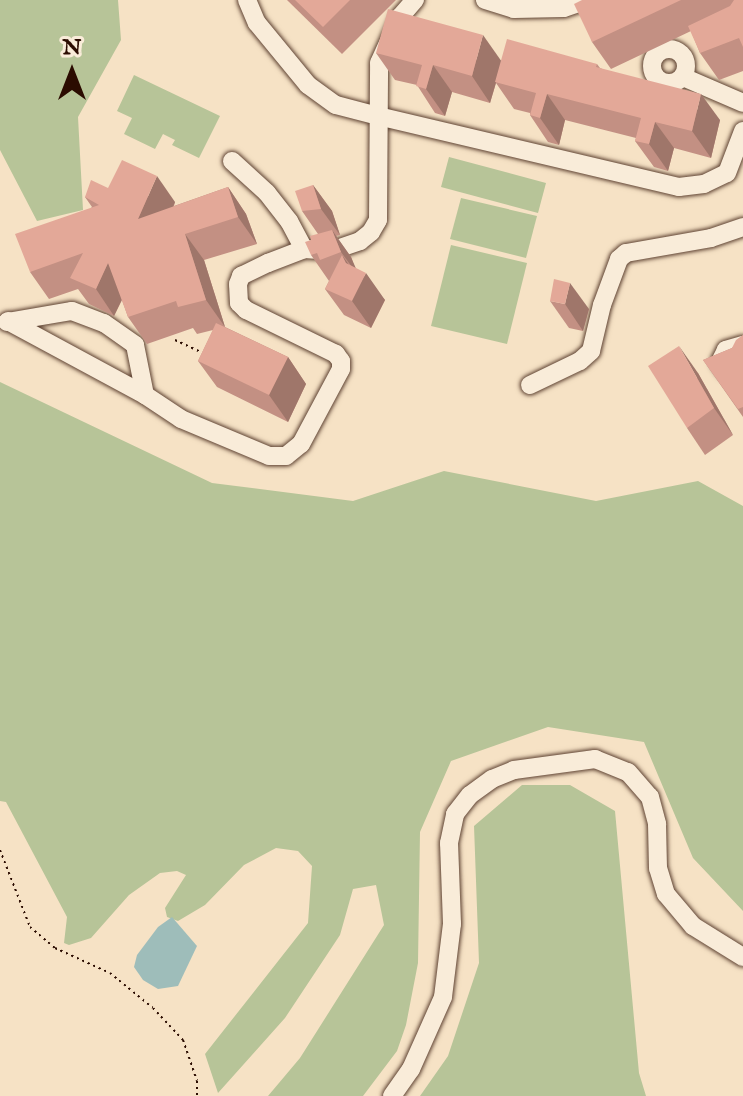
<!DOCTYPE html>
<style>
body{margin:0}
#map{position:relative;width:743px;height:1096px;overflow:hidden;background:#f6e2c5;font-family:"IM FELL English",serif}
div>[style]{position:absolute}
.green>*{inset:0;background:#b7c498}
.water>*{inset:0;background:#9ebdba}
.path>*{height:2px;margin-top:-1px;transform-origin:0;background:repeating-linear-gradient(90deg,#2b0c01 0 2px,transparent 0 6px)}
.roads{filter:drop-shadow(0 0 2px #5e4232) drop-shadow(0 0 2px #5e4232)}
.minor>*{height:18px;margin:-9px;padding:0 9px;transform-origin:9px;border-radius:9px;background:#f9ecd9}
.minor>.ring{margin:-9px;padding:0;box-sizing:content-box;background:none;border:18px solid #f9ecd9;border-radius:50%}
.wall>*{inset:0;background:#c39083}
.shaded-wall>*{inset:0;background:#9f766a}
.building>*{inset:0;background:#e3a898}
span{translate:-50% -50%;white-space:nowrap;text-align:center;line-height:1.15;-webkit-text-stroke:8px #f9ecd9;paint-order:stroke}
.north{position:absolute;left:32px;top:32px;width:80px;height:80px;-webkit-text-stroke:6px #f9ecd9;paint-order:stroke;rotate:0deg;font-size:22px;font-weight:700;line-height:32px;text-align:center;color:#2b0c01}
.north::after{content:'';display:block;margin:auto;width:28px;height:36px;background:#2b0c01;clip-path:polygon(50% 0,100% 100%,50% 72%,0 100%)}
</style>
<div id="map">
<div class="green">
<i style="clip-path:polygon(0 0,118px 0,121px 40px,78px 117px,83px 210px,37px 221px,0 150px)"></i>
<i style="clip-path:polygon(134px 75px,220px 116px,199px 158px,172px 145px,175px 140px,163px 134px,155px 149px,124px 134px,132px 118px,117px 111px)"></i>
<i style="clip-path:polygon(449px 157px,546px 183px,538px 213px,441px 187px)"></i>
<i style="clip-path:polygon(461px 198px,537px 216px,526px 258px,450px 239px)"></i>
<i style="clip-path:polygon(451px 245px,527px 263px,507px 344px,431px 326px)"></i>
<i style="clip-path:polygon(0 382px,212px 483px,353px 501px,444px 471px,596px 501px,698px 481px,743px 506px,743px 911px,693px 858px,644px 742px,548px 727px,451px 761px,420px 832px,418px 963px,406px 1025px,397px 1051px,363px 1096px,268px 1096px,300px 1058px,384px 925px,376px 885px,353px 889px,340px 935px,285px 1018px,218px 1093px,205px 1054px,308px 923px,312px 866px,298px 851px,276px 848px,244px 865px,205px 905px,178px 921px,167px 917px,165px 908px,186px 875px,177px 871px,160px 873px,129px 895px,91px 938px,69px 945px,64px 943px,67px 917px,6px 802px,0 801px)"></i>
<i style="clip-path:polygon(522px 785px,570px 785px,615px 811px,639px 1073px,646px 1096px,420px 1096px,448px 1056px,479px 963px,474px 826px)"></i>
</div>
<div class="water">
<i style="clip-path:polygon(172px 917px,197px 946px,178px 986px,158px 989px,143px 980px,134px 967px,137px 955px,158px 927px)"></i>
</div>
<div class="path">
<i style="left:175px;top:340px;width:29px;rotate:25deg"></i>
<i style="left:0;top:850px;width:83px;rotate:68.7deg"></i>
<i style="left:30px;top:927px;width:33px;rotate:40deg"></i>
<i style="left:55px;top:948px;width:60px;rotate:24.4deg"></i>
<i style="left:110px;top:973px;width:55px;rotate:39.1deg"></i>
<i style="left:153px;top:1008px;width:44px;rotate:46.8deg"></i>
<i style="left:183px;top:1040px;width:43px;rotate:71.1deg"></i>
<i style="left:197px;top:1081px;width:15px;rotate:90deg"></i>
</div>
<div class="roads">
<div class="minor">
<i style="left:247px;top:0;width:25px;rotate:67deg"></i>
<i style="left:257px;top:23px;width:80px;rotate:50.6deg"></i>
<i style="left:308px;top:85px;width:34px;rotate:36deg"></i>
<i style="left:336px;top:105px;width:43px;rotate:14.7deg"></i>
<i style="left:378px;top:116px;width:309px;rotate:13.3deg"></i>
<i style="left:679px;top:187px;width:25px;rotate:-7deg"></i>
<i style="left:704px;top:184px;width:25px;rotate:-26deg"></i>
<i style="left:727px;top:173px;width:45px;rotate:-69.1deg"></i>
<i style="left:485px;top:0;width:30px;rotate:17deg"></i>
<i style="left:514px;top:9px;width:50px;rotate:-1.1deg"></i>
<i style="left:564px;top:8px;width:24px;rotate:-19deg"></i>
<i class="ring" style="left:652px;top:49px;width:16px;height:16px"></i>
<i style="left:683px;top:77px;width:65px;rotate:23.4deg"></i>
<i style="left:232px;top:161px;width:47px;rotate:42.4deg"></i>
<i style="left:267px;top:193px;width:36px;rotate:52deg"></i>
<i style="left:289px;top:221px;width:32px;rotate:62deg"></i>
<i style="left:8px;top:321px;width:156px;rotate:28.4deg"></i>
<i style="left:145px;top:395px;width:43px;rotate:33.7deg"></i>
<i style="left:181px;top:419px;width:95px;rotate:22.8deg"></i>
<i style="left:269px;top:456px;width:17px"></i>
<i style="left:286px;top:456px;width:19px;rotate:-39deg"></i>
<i style="left:301px;top:444px;width:85px;rotate:-61.9deg"></i>
<i style="left:341px;top:369px;width:8px;rotate:-90deg"></i>
<i style="left:341px;top:361px;width:9px;rotate:-126deg"></i>
<i style="left:336px;top:354px;width:100px;rotate:-153.9deg"></i>
<i style="left:246px;top:310px;width:10px;rotate:-135deg"></i>
<i style="left:239px;top:303px;width:19px;rotate:-93deg"></i>
<i style="left:238px;top:284px;width:9px;rotate:-69deg"></i>
<i style="left:241px;top:276px;width:30px;rotate:-26deg"></i>
<i style="left:268px;top:263px;width:39px;rotate:-21deg"></i>
<i style="left:304px;top:249px;width:27px;rotate:4deg"></i>
<i style="left:331px;top:251px;width:31px;rotate:-19deg"></i>
<i style="left:360px;top:241px;width:14px;rotate:-39deg"></i>
<i style="left:371px;top:232px;width:14px;rotate:-60deg"></i>
<i style="left:378px;top:220px;width:157px;rotate:-89.6deg"></i>
<i style="left:379px;top:63px;width:51px;rotate:-65.5deg"></i>
<i style="left:400px;top:17px;width:23px;rotate:-49deg"></i>
<i style="left:7px;top:322px;width:66px;rotate:-9.6deg"></i>
<i style="left:72px;top:311px;width:34px;rotate:21deg"></i>
<i style="left:104px;top:323px;width:38px;rotate:35deg"></i>
<i style="left:135px;top:345px;width:51px;rotate:78.7deg"></i>
<i style="left:743px;top:345px;width:18px;rotate:164deg"></i>
<i style="left:726px;top:350px;width:13px;rotate:117deg"></i>
<i style="left:720px;top:362px;width:10px;rotate:53deg"></i>
<i style="left:726px;top:370px;width:17px;rotate:-13deg"></i>
<i style="left:530px;top:385px;width:55px;rotate:-25.6deg"></i>
<i style="left:580px;top:361px;width:15px;rotate:-42deg"></i>
<i style="left:591px;top:351px;width:47px;rotate:-76.6deg"></i>
<i style="left:602px;top:305px;width:49px;rotate:-69.7deg"></i>
<i style="left:619px;top:259px;width:9px;rotate:-41deg"></i>
<i style="left:626px;top:253px;width:86px;rotate:-10deg"></i>
<i style="left:711px;top:238px;width:34px;rotate:-19deg"></i>
<i style="left:392px;top:1096px;width:33px;rotate:-55deg"></i>
<i style="left:411px;top:1069px;width:79px;rotate:-66deg"></i>
<i style="left:443px;top:997px;width:74px;rotate:-83deg"></i>
<i style="left:452px;top:924px;width:81px;rotate:-92.1deg"></i>
<i style="left:449px;top:843px;width:30px;rotate:-78deg"></i>
<i style="left:455px;top:814px;width:24px;rotate:-52deg"></i>
<i style="left:470px;top:795px;width:27px;rotate:-36deg"></i>
<i style="left:492px;top:779px;width:24px;rotate:-22deg"></i>
<i style="left:514px;top:770px;width:82px;rotate:-7.7deg"></i>
<i style="left:595px;top:759px;width:35px;rotate:22deg"></i>
<i style="left:628px;top:772px;width:33px;rotate:49deg"></i>
<i style="left:650px;top:797px;width:28px;rotate:75deg"></i>
<i style="left:657px;top:824px;width:44px;rotate:88.7deg"></i>
<i style="left:658px;top:868px;width:27px;rotate:73deg"></i>
<i style="left:666px;top:894px;width:42px;rotate:49.8deg"></i>
<i style="left:693px;top:926px;width:59px;rotate:31.8deg"></i>
</div>
</div>
<div class="wall">
<i style="clip-path:polygon(287px 0,396px 0,342px 54px)"></i>
<i style="clip-path:polygon(582px 0,743px 0,743px 71px,719px 80px,700px 53px,691px 31px,611px 69px,592px 42px)"></i>
<i style="clip-path:polygon(376px 53px,501px 61px,597px 64px,600px 68px,720px 120px,711px 158px,674px 148px,668px 171px,654px 167px,635px 141px,636px 138px,565px 120px,559px 145px,548px 142px,530px 115px,530px 113px,514px 109px,496px 83px,490px 103px,452px 92px,445px 116px,435px 113px,417px 85px,395px 80px)"></i>
<i style="clip-path:polygon(313px 185px,332px 211px,340px 235px,336px 236px,351px 257px,355px 268px,385px 300px,371px 328px,344px 315px,325px 289px,329px 281px,311px 255px,311px 240px,318px 234px,302px 211px)"></i>
<i style="clip-path:polygon(228px 187px,246px 214px,257px 244px,204px 260px,225px 327px,288px 357px,306px 384px,288px 422px,217px 387px,198px 361px,213px 330px,197px 334px,193px 328px,147px 344px,128px 317px,122px 300px,114px 316px,89px 304px,78px 289px,49px 299px,30px 272px,92px 207px,85px 197px,108px 188px,175px 202px,174px 206px)"></i>
<i style="clip-path:polygon(550px 301px,589px 309px,583px 331px,569px 328px)"></i>
<i style="clip-path:polygon(743px 335px,743px 417px,703px 360px,732px 348px)"></i>
<i style="clip-path:polygon(698px 373px,733px 435px,705px 455px,687px 428px)"></i>
</div>
<div class="shaded-wall">
<i style="clip-path:polygon(483px 35px,502px 62px,490px 103px,472px 76px)"></i>
<i style="clip-path:polygon(433px 65px,452px 92px,445px 116px,426px 89px)"></i>
<i style="clip-path:polygon(547px 94px,565px 120px,559px 145px,540px 118px)"></i>
<i style="clip-path:polygon(701px 94px,720px 120px,711px 158px,692px 131px)"></i>
<i style="clip-path:polygon(655px 122px,674px 148px,668px 171px,649px 144px)"></i>
<i style="clip-path:polygon(157px 176px,175px 202px,157px 245px,138px 219px)"></i>
<i style="clip-path:polygon(313px 185px,332px 211px,340px 235px,321px 209px)"></i>
<i style="clip-path:polygon(228px 187px,246px 214px,257px 244px,238px 217px)"></i>
<i style="clip-path:polygon(332px 230px,351px 257px,360px 278px,341px 252px)"></i>
<i style="clip-path:polygon(185px 234px,204px 260px,225px 327px,206px 300px)"></i>
<i style="clip-path:polygon(342px 255px,361px 282px,366px 273px,385px 300px,371px 328px,352px 301px)"></i>
<i style="clip-path:polygon(108px 263px,127px 289px,114px 316px,96px 289px)"></i>
<i style="clip-path:polygon(570px 283px,589px 309px,583px 331px,565px 304px)"></i>
<i style="clip-path:polygon(679px 346px,698px 373px,733px 435px,714px 408px)"></i>
<i style="clip-path:polygon(288px 357px,306px 384px,288px 422px,269px 395px)"></i>
</div>
<div class="building">
<i style="clip-path:polygon(295px 0,350px 0,323px 27px)"></i>
<i style="clip-path:polygon(582px 0,681px 0,592px 42px,574px 4px)"></i>
<i style="clip-path:polygon(734px 0,743px 0,743px 47px,739px 38px,700px 53px,688px 26px,730px 6px)"></i>
<i style="clip-path:polygon(388px 9px,483px 35px,472px 76px,433px 65px,426px 89px,416px 86px,422px 65px,376px 53px)"></i>
<i style="clip-path:polygon(507px 39px,597px 64px,596px 67px,701px 94px,692px 131px,655px 122px,649px 144px,635px 141px,641px 118px,547px 94px,540px 118px,530px 115px,536px 93px,495px 82px)"></i>
<i style="clip-path:polygon(122px 160px,157px 176px,138px 219px,228px 187px,238px 217px,185px 234px,206px 300px,178px 307px,176px 301px,128px 317px,108px 263px,96px 289px,70px 278px,83px 253px,30px 272px,15px 234px,99px 205px,85px 197px,91px 180px,108px 188px)"></i>
<i style="clip-path:polygon(313px 185px,321px 209px,302px 211px,295px 191px)"></i>
<i style="clip-path:polygon(332px 230px,341px 252px,320px 260px,317px 253px,311px 255px,305px 242px,311px 240px,310px 236px)"></i>
<i style="clip-path:polygon(342px 255px,346px 263px,366px 273px,352px 301px,325px 289px)"></i>
<i style="clip-path:polygon(554px 279px,570px 283px,565px 304px,550px 301px)"></i>
<i style="clip-path:polygon(216px 323px,288px 357px,269px 395px,198px 361px)"></i>
<i style="clip-path:polygon(743px 335px,743px 407px,738px 409px,703px 360px,732px 348px,736px 340px)"></i>
<i style="clip-path:polygon(679px 346px,714px 408px,687px 428px,648px 366px)"></i>
</div>
<div class="north">N</div>
</div>
